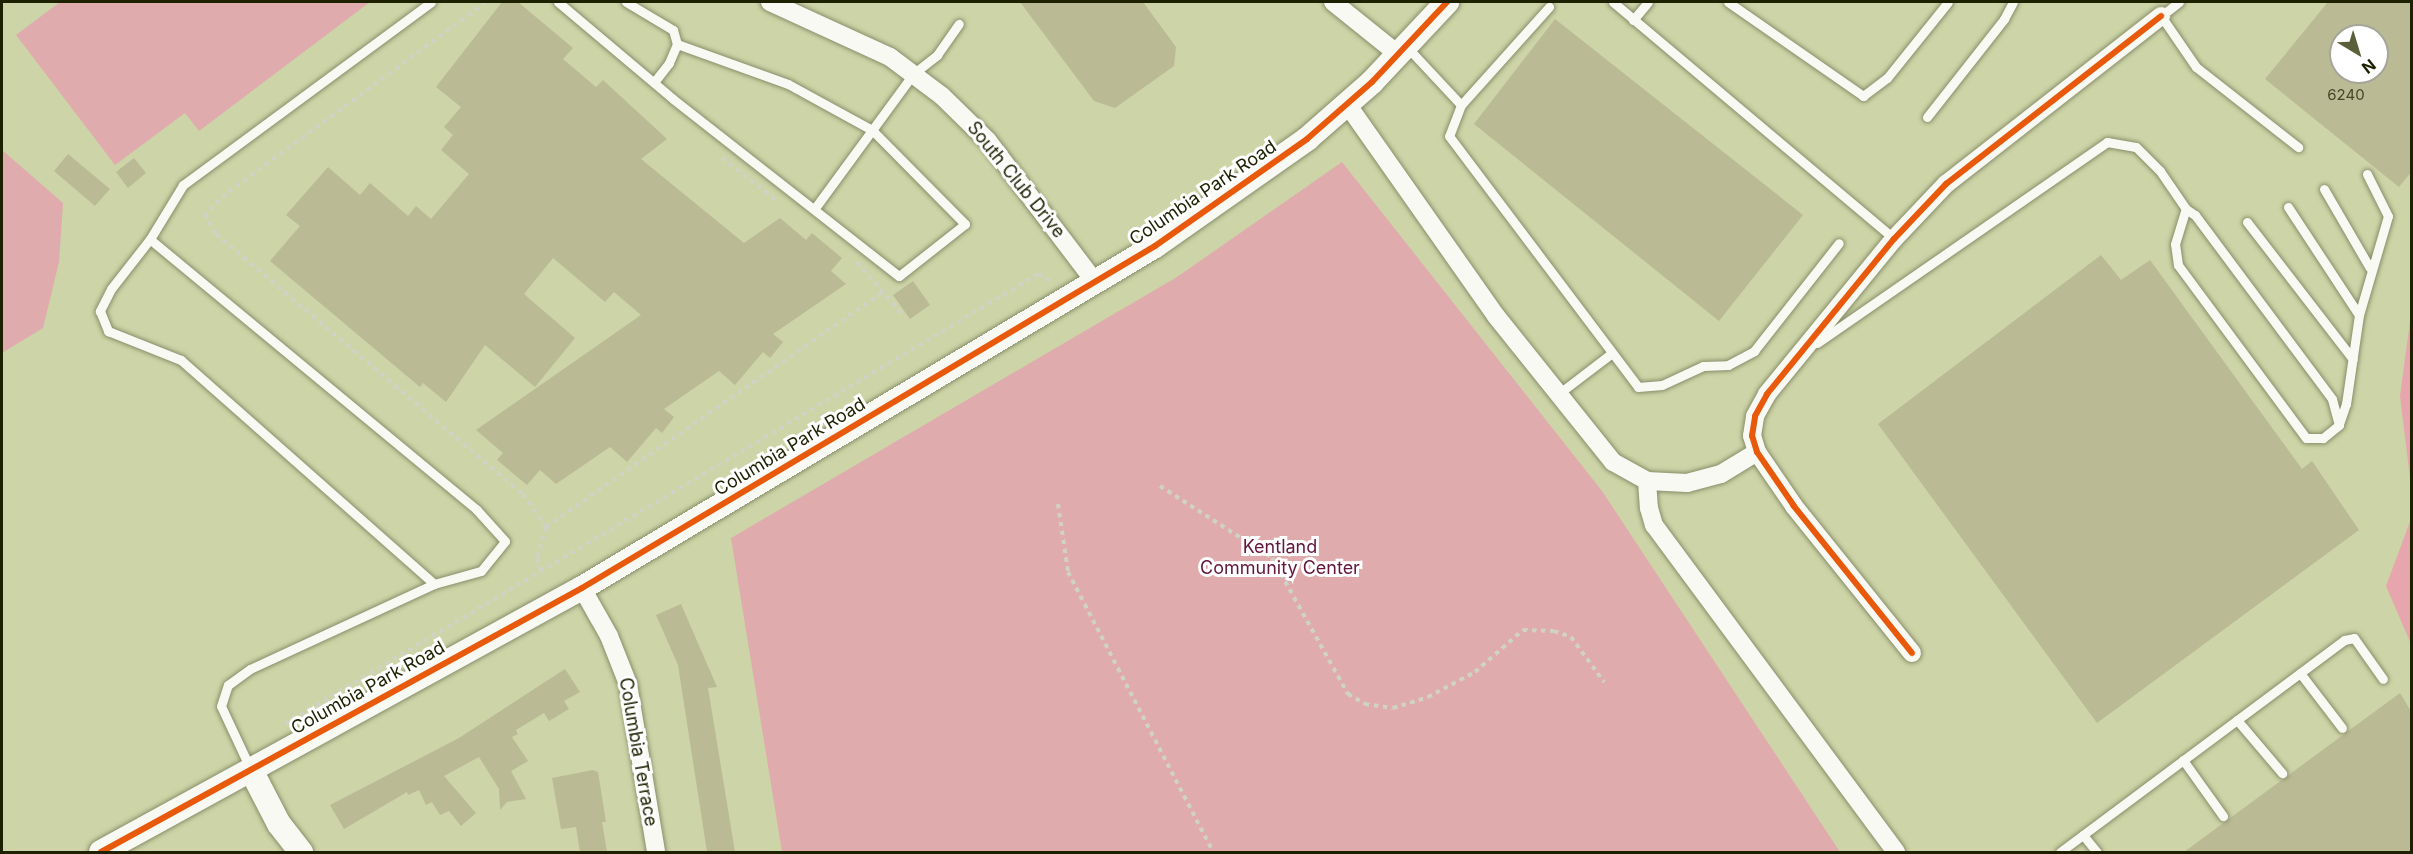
<!DOCTYPE html>
<style>
body{margin:0}
#map{position:relative;width:2413px;height:854px;overflow:hidden;background:#cdd4a7;font-family:Inter,sans-serif}
div>[style]{position:absolute}
.green>*{inset:0;background:#e0abac}
.forest>*{inset:0;background:#e7a5ae}
.building>*{inset:0;background:#baba95}
.path>*{height:4px;margin-top:-2px;transform-origin:0;background:repeating-linear-gradient(90deg,#d0d2c3 0 4.5px,transparent 0 9px)}
.roads{filter:drop-shadow(0 0 2px #898e6a) drop-shadow(0 0 2px #898e6a)}
.service>*{height:9px;margin:-4.5px;padding:0 4.5px;transform-origin:4.5px;border-radius:4.5px;background:#f8f9f2}
.minor>*{height:18px;margin:-9px;padding:0 9px;transform-origin:9px;border-radius:9px;background:#f8f9f2}
.tertiary>*{height:24px;margin:-12px;padding:0 12px;transform-origin:12px;border-radius:12px;background:#f8f9f2}
.cycleway>*{height:6px;margin:-3px;padding:0 3px;transform-origin:3px;border-radius:3px;background:#e8590c}
span{translate:-50% -50%;white-space:nowrap;text-align:center;line-height:1.15;-webkit-text-stroke:6px #fff;paint-order:stroke}
.number-label{font-size:15px;color:#444725}
.number-label span{-webkit-text-stroke-width:0}
.street-label{font-size:18px;color:#1d2100}
.park-label{font-size:18px;color:#63163b}
.frame{position:absolute;inset:0;border:3px solid #1d2100;pointer-events:none}
.north{position:absolute;left:2329px;top:24px;width:60px;height:60px;box-sizing:border-box;background:#fff;border:2px solid #a5a699;border-radius:50%;rotate:142deg;font-size:16px;font-weight:700;line-height:24px;text-align:center;color:#1d2100}
.north::after{content:'';display:block;margin:auto;width:21px;height:27px;background:#5b603a;clip-path:polygon(50% 0,100% 100%,50% 72%,0 100%)}
</style>
<div id="map">
<div class="green">
<i style="clip-path:polygon(60px 2px,370px 2px,199px 131px,185px 113px,115px 165px,16px 35px)"></i>
<i style="clip-path:polygon(2px 150px,63px 203px,59px 262px,43px 328px,2px 353px)"></i>
<i style="clip-path:polygon(1342px 162px,1602px 491px,1840px 852px,782px 852px,731px 538px,1177px 277px)"></i>
</div>
<div class="forest">
<i style="clip-path:polygon(2411px 314px,2411px 486px,2400px 396px)"></i>
<i style="clip-path:polygon(2411px 519px,2412px 519px,2411px 644px,2386px 586px)"></i>
</div>
<div class="building">
<i style="clip-path:polygon(502px 2px,518px 2px,573px 48px,563px 59px,596px 87px,603px 80px,667px 139px,641px 159px,744px 243px,780px 218px,806px 240px,812px 233px,842px 258px,831px 271px,846px 284px,773px 334px,783px 342px,770px 358px,763px 352px,735px 385px,719px 371px,664px 409px,674px 417px,662px 433px,656px 428px,627px 462px,610px 447px,556px 484px,540px 470px,527px 485px,497px 460px,503px 453px,476px 430px,641px 315px,614px 292px,605px 302px,553px 258px,524px 294px,575px 338px,535px 387px,485px 345px,446px 402px,423px 383px,420px 387px,270px 261px,300px 226px,286px 215px,328px 167px,360px 195px,370px 183px,408px 216px,416px 206px,431px 219px,469px 174px,441px 150px,453px 135px,444px 127px,461px 107px,436px 87px)"></i>
<i style="clip-path:polygon(1020px 2px,1143px 2px,1176px 47px,1174px 66px,1115px 108px,1094px 101px)"></i>
<i style="clip-path:polygon(evenodd,2328px 2px,2412px 2px,2412px 171px,2399px 187px,2265px 79px,2328px 2px,2341px 36px,2377px 36px,2377px 72px,2341px 72px,2341px 36px)"></i>
<i style="clip-path:polygon(1555px 19px,1803px 215px,1719px 321px,1474px 124px)"></i>
<i style="clip-path:polygon(68px 154px,110px 189px,95px 206px,54px 171px)"></i>
<i style="clip-path:polygon(134px 158px,146px 173px,128px 188px,116px 172px)"></i>
<i style="clip-path:polygon(2101px 255px,2121px 280px,2150px 260px,2302px 469px,2312px 461px,2359px 530px,2097px 723px,1878px 424px)"></i>
<i style="clip-path:polygon(913px 281px,930px 305px,910px 319px,893px 295px)"></i>
<i style="clip-path:polygon(681px 604px,717px 687px,708px 688px,735px 852px,707px 852px,678px 665px,656px 615px)"></i>
<i style="clip-path:polygon(565px 669px,580px 692px,564px 701px,569px 709px,549px 721px,544px 713px,516px 730px,518px 734px,512px 737px,528px 761px,511px 771px,526px 799px,507px 802px,500px 810px,499px 789px,479px 757px,444px 776px,476px 813px,461px 826px,449px 811px,440px 815px,432px 802px,426px 805px,419px 790px,408px 795px,407px 792px,344px 829px,330px 805px,459px 738px)"></i>
<i style="clip-path:polygon(2400px 693px,2412px 713px,2412px 852px,2184px 852px)"></i>
<i style="clip-path:polygon(593px 770px,598px 772px,606px 822px,602px 822px,607px 852px,580px 852px,576px 827px,561px 829px,552px 778px)"></i>
</div>
<div class="path">
<i style="left:486px;top:2px;width:323px;rotate:143.6deg"></i>
<i style="left:226px;top:194px;width:29px;rotate:136deg"></i>
<i style="left:205px;top:214px;width:23px;rotate:61deg"></i>
<i style="left:216px;top:234px;width:402px;rotate:40.3deg"></i>
<i style="left:523px;top:494px;width:40px;rotate:55.1deg"></i>
<i style="left:546px;top:527px;width:32px;rotate:106deg"></i>
<i style="left:537px;top:558px;width:14px;rotate:73deg"></i>
<i style="left:722px;top:158px;width:68px;rotate:37.9deg"></i>
<i style="left:857px;top:262px;width:70px;rotate:49deg"></i>
<i style="left:1160px;top:486px;width:133px;rotate:32.7deg"></i>
<i style="left:1272px;top:558px;width:156px;rotate:60.8deg"></i>
<i style="left:1348px;top:694px;width:20px;rotate:30deg"></i>
<i style="left:1365px;top:704px;width:28px;rotate:8deg"></i>
<i style="left:1393px;top:708px;width:37px;rotate:-17deg"></i>
<i style="left:1428px;top:697px;width:53px;rotate:-28deg"></i>
<i style="left:1475px;top:672px;width:64px;rotate:-41.2deg"></i>
<i style="left:1523px;top:630px;width:31px;rotate:2deg"></i>
<i style="left:1554px;top:631px;width:18px;rotate:19deg"></i>
<i style="left:1571px;top:637px;width:56px;rotate:53.7deg"></i>
<i style="left:1058px;top:504px;width:69px;rotate:81.6deg"></i>
<i style="left:1068px;top:572px;width:315px;rotate:62.6deg"></i>
<i style="left:546px;top:527px;width:411px;rotate:-34.9deg"></i>
<i style="left:285px;top:724px;width:877px;rotate:-30.86deg"></i>
<i style="left:1038px;top:274px;width:18px;rotate:29deg"></i>
</div>
<div class="roads">
<div class="service">
<i style="left:558px;top:2px;width:150px;rotate:40.1deg"></i>
<i style="left:673px;top:99px;width:287px;rotate:38.1deg"></i>
<i style="left:899px;top:276px;width:84px;rotate:-38.2deg"></i>
<i style="left:965px;top:224px;width:132px;rotate:-134.7deg"></i>
<i style="left:872px;top:130px;width:96px;rotate:-151.3deg"></i>
<i style="left:788px;top:84px;width:118px;rotate:-160.2deg"></i>
<i style="left:626px;top:2px;width:55px;rotate:30.8deg"></i>
<i style="left:673px;top:30px;width:15px;rotate:74deg"></i>
<i style="left:677px;top:44px;width:21px;rotate:113deg"></i>
<i style="left:669px;top:63px;width:23px;rotate:128deg"></i>
<i style="left:1613px;top:2px;width:368px;rotate:40.1deg"></i>
<i style="left:1728px;top:2px;width:165px;rotate:34.8deg"></i>
<i style="left:1863px;top:96px;width:30px;rotate:-37deg"></i>
<i style="left:1887px;top:78px;width:97px;rotate:-51.2deg"></i>
<i style="left:2179px;top:2px;width:23px;rotate:142deg"></i>
<i style="left:2161px;top:16px;width:62px;rotate:55.5deg"></i>
<i style="left:2196px;top:67px;width:130px;rotate:38.1deg"></i>
<i style="left:1633px;top:20px;width:23px;rotate:-50deg"></i>
<i style="left:1407px;top:47px;width:79px;rotate:47deg"></i>
<i style="left:1461px;top:105px;width:33px;rotate:111deg"></i>
<i style="left:1449px;top:136px;width:314px;rotate:53deg"></i>
<i style="left:1638px;top:387px;width:24px;rotate:-5deg"></i>
<i style="left:1662px;top:385px;width:45px;rotate:-24.9deg"></i>
<i style="left:1703px;top:366px;width:25px;rotate:-2deg"></i>
<i style="left:1728px;top:365px;width:30px;rotate:-28deg"></i>
<i style="left:1754px;top:351px;width:137px;rotate:-51.8deg"></i>
<i style="left:1461px;top:105px;width:132px;rotate:-48.1deg"></i>
<i style="left:1927px;top:117px;width:125px;rotate:-51.8deg"></i>
<i style="left:2004px;top:19px;width:19px;rotate:-62deg"></i>
<i style="left:2324px;top:189px;width:91px;rotate:59.8deg"></i>
<i style="left:2288px;top:207px;width:129px;rotate:56.7deg"></i>
<i style="left:815px;top:208px;width:166px;rotate:-53.8deg"></i>
<i style="left:913px;top:74px;width:31px;rotate:-38deg"></i>
<i style="left:937px;top:55px;width:38px;rotate:-55deg"></i>
<i style="left:2247px;top:222px;width:173px;rotate:52.3deg"></i>
<i style="left:150px;top:239px;width:63px;rotate:128deg"></i>
<i style="left:111px;top:289px;width:25px;rotate:117deg"></i>
<i style="left:100px;top:311px;width:22px;rotate:68deg"></i>
<i style="left:108px;top:331px;width:79px;rotate:21.7deg"></i>
<i style="left:181px;top:360px;width:338px;rotate:41.5deg"></i>
<i style="left:1817px;top:343px;width:353px;rotate:-34.7deg"></i>
<i style="left:2107px;top:142px;width:29px;rotate:10deg"></i>
<i style="left:2136px;top:147px;width:34px;rotate:45deg"></i>
<i style="left:2160px;top:171px;width:46px;rotate:55.6deg"></i>
<i style="left:2186px;top:209px;width:11px;rotate:34deg"></i>
<i style="left:2195px;top:215px;width:229px;rotate:53.3deg"></i>
<i style="left:2332px;top:399px;width:27px;rotate:75deg"></i>
<i style="left:2339px;top:425px;width:21px;rotate:141deg"></i>
<i style="left:2323px;top:438px;width:17px;rotate:180deg"></i>
<i style="left:2306px;top:438px;width:215px;rotate:-126.5deg"></i>
<i style="left:2178px;top:265px;width:21px;rotate:-98deg"></i>
<i style="left:2175px;top:244px;width:37px;rotate:-73deg"></i>
<i style="left:1557px;top:395px;width:69px;rotate:-37.4deg"></i>
<i style="left:2339px;top:424px;width:21px;rotate:-71deg"></i>
<i style="left:2346px;top:404px;width:90px;rotate:-81.7deg"></i>
<i style="left:2359px;top:315px;width:103px;rotate:-73.7deg"></i>
<i style="left:2388px;top:216px;width:47px;rotate:-116.6deg"></i>
<i style="left:2300px;top:673px;width:69px;rotate:52.6deg"></i>
<i style="left:2237px;top:720px;width:70px;rotate:49.7deg"></i>
<i style="left:2183px;top:760px;width:69px;rotate:54.5deg"></i>
<i style="left:250px;top:768px;width:68px;rotate:-115.1deg"></i>
<i style="left:221px;top:706px;width:22px;rotate:-72deg"></i>
<i style="left:228px;top:685px;width:27px;rotate:-36deg"></i>
<i style="left:250px;top:669px;width:203px;rotate:-24.8deg"></i>
<i style="left:434px;top:584px;width:49px;rotate:-15.5deg"></i>
<i style="left:481px;top:571px;width:38px;rotate:-51deg"></i>
<i style="left:505px;top:541px;width:43px;rotate:-132.2deg"></i>
<i style="left:476px;top:509px;width:423px;rotate:-140.4deg"></i>
<i style="left:150px;top:239px;width:63px;rotate:-58.6deg"></i>
<i style="left:183px;top:185px;width:308px;rotate:-36.4deg"></i>
<i style="left:2083px;top:835px;width:22px;rotate:51deg"></i>
<i style="left:2060px;top:852px;width:354px;rotate:-36.7deg"></i>
<i style="left:2344px;top:640px;width:10px;rotate:-11deg"></i>
<i style="left:2354px;top:638px;width:50px;rotate:54.7deg"></i>
</div>
<div class="minor">
<i style="left:770px;top:2px;width:132px;rotate:24.6deg"></i>
<i style="left:890px;top:57px;width:65px;rotate:36.9deg"></i>
<i style="left:942px;top:96px;width:64px;rotate:44.4deg"></i>
<i style="left:988px;top:141px;width:177px;rotate:52.8deg"></i>
<i style="left:1333px;top:2px;width:85px;rotate:38.8deg"></i>
<i style="left:1347px;top:104px;width:259px;rotate:54.9deg"></i>
<i style="left:1496px;top:316px;width:187px;rotate:51.3deg"></i>
<i style="left:1613px;top:462px;width:39px;rotate:29deg"></i>
<i style="left:1647px;top:481px;width:40px;rotate:2.9deg"></i>
<i style="left:1687px;top:483px;width:35px;rotate:-15deg"></i>
<i style="left:1721px;top:474px;width:42px;rotate:-31.4deg"></i>
<i style="left:1647px;top:481px;width:27px;rotate:86deg"></i>
<i style="left:1649px;top:508px;width:18px;rotate:74deg"></i>
<i style="left:1654px;top:525px;width:407px;rotate:53.5deg"></i>
<i style="left:582px;top:588px;width:55px;rotate:60.6deg"></i>
<i style="left:609px;top:636px;width:52px;rotate:68.4deg"></i>
<i style="left:628px;top:684px;width:170px;rotate:80.5deg"></i>
<i style="left:1912px;top:653px;width:189px;rotate:-128.8deg"></i>
<i style="left:1794px;top:506px;width:65px;rotate:-124.4deg"></i>
<i style="left:1757px;top:452px;width:17px;rotate:-107deg"></i>
<i style="left:1752px;top:436px;width:20px;rotate:-81deg"></i>
<i style="left:1755px;top:416px;width:25px;rotate:-61deg"></i>
<i style="left:1767px;top:394px;width:200px;rotate:-50.7deg"></i>
<i style="left:1894px;top:239px;width:76px;rotate:-46.6deg"></i>
<i style="left:1946px;top:184px;width:273px;rotate:-38deg"></i>
</div>
<div class="tertiary">
<i style="left:251px;top:770px;width:61px;rotate:62.6deg"></i>
<i style="left:279px;top:824px;width:36px;rotate:52deg"></i>
<i style="left:101px;top:852px;width:549px;rotate:-28.76deg"></i>
<i style="left:582px;top:588px;width:667px;rotate:-30.83deg"></i>
<i style="left:1155px;top:246px;width:186px;rotate:-35.1deg"></i>
<i style="left:1307px;top:139px;width:86px;rotate:-41.2deg"></i>
<i style="left:1372px;top:82px;width:110px;rotate:-46.8deg"></i>
</div>
</div>
<div class="cycleway">
<i style="left:1912px;top:653px;width:189px;rotate:-128.8deg"></i>
<i style="left:1794px;top:506px;width:65px;rotate:-124.4deg"></i>
<i style="left:1757px;top:452px;width:17px;rotate:-107deg"></i>
<i style="left:1752px;top:436px;width:20px;rotate:-81deg"></i>
<i style="left:1755px;top:416px;width:25px;rotate:-61deg"></i>
<i style="left:1767px;top:394px;width:200px;rotate:-50.7deg"></i>
<i style="left:1894px;top:239px;width:76px;rotate:-46.6deg"></i>
<i style="left:1946px;top:184px;width:273px;rotate:-38deg"></i>
<i style="left:101px;top:852px;width:549px;rotate:-28.76deg"></i>
<i style="left:582px;top:588px;width:667px;rotate:-30.83deg"></i>
<i style="left:1155px;top:246px;width:186px;rotate:-35.1deg"></i>
<i style="left:1307px;top:139px;width:86px;rotate:-41.2deg"></i>
<i style="left:1372px;top:82px;width:110px;rotate:-46.8deg"></i>
</div>
<div class="number-label">
<span style="left:2346px;top:95px">6240</span>
</div>
<div class="street-label">
<span style="left:1016px;top:180px;rotate:51deg">South Club Drive</span>
<span style="left:1203px;top:193px;rotate:-34deg">Columbia Park Road</span>
<span style="left:790px;top:447px;rotate:-31deg">Columbia Park Road</span>
<span style="left:368px;top:688px;rotate:-29deg">Columbia Park Road</span>
<span style="left:638px;top:752px;rotate:80deg">Columbia Terrace</span>
</div>
<div class="park-label">
<span style="left:1280px;top:558px">Kentland<br>Community Center</span>
</div>
<div class="frame"></div>
<div class="north">N</div>
</div>
